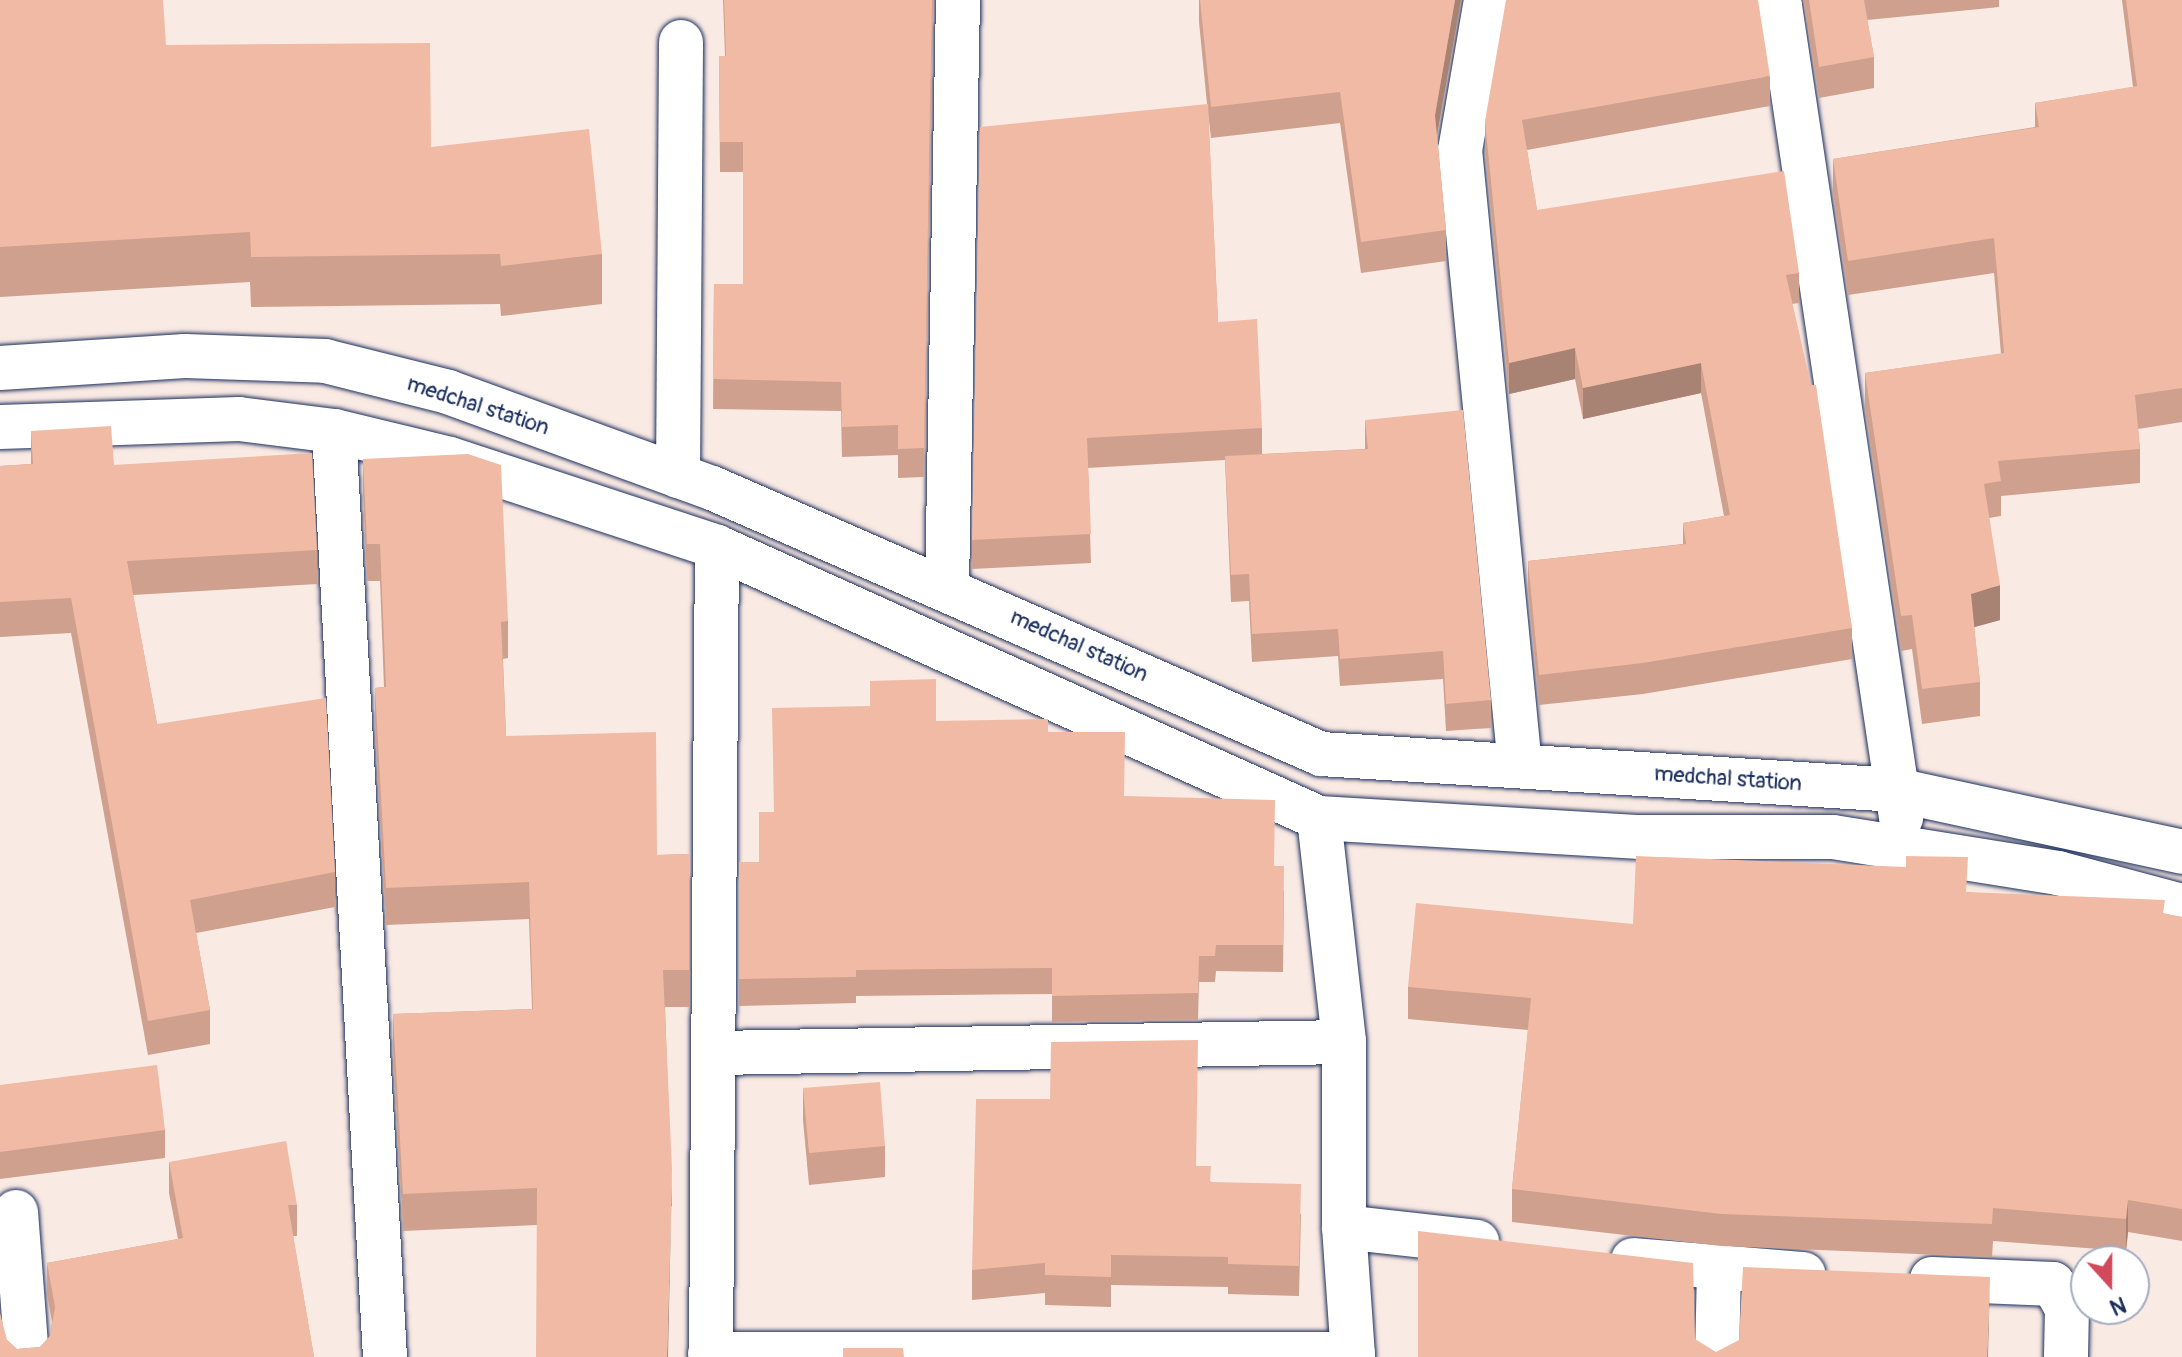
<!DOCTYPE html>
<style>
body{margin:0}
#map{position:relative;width:2182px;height:1357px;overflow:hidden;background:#faeae4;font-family:Pangolin,sans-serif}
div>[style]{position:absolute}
.roads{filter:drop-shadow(0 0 2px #1b2f5e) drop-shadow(0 0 2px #1b2f5e)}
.minor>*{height:44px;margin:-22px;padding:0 22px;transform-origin:22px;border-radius:22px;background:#fff}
.wall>*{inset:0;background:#cea08d}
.shaded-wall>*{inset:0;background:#a88273}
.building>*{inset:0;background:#f0baa4}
span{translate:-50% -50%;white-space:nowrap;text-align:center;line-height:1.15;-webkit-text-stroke:8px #fff;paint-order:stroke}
.street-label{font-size:22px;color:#1b2f5e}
.north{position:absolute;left:2070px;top:1245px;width:80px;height:80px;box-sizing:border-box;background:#fff;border:2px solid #a4acbf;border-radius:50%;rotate:159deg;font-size:22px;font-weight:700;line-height:32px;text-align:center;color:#1b2f5e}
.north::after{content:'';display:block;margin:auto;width:28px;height:36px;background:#d1495b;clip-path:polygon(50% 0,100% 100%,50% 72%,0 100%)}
</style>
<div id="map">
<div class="roads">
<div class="minor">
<i style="left:1486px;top:0;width:152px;rotate:99.8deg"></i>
<i style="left:1460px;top:150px;width:619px;rotate:84.44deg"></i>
<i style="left:1772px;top:0;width:10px;rotate:37deg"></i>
<i style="left:1780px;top:6px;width:821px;rotate:81.52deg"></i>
<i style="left:0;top:368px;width:185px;rotate:-3.7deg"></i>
<i style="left:185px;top:356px;width:140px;rotate:2deg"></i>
<i style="left:325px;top:361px;width:127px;rotate:14.1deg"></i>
<i style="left:448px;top:392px;width:281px;rotate:20deg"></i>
<i style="left:712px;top:488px;width:665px;rotate:23.59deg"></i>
<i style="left:1321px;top:754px;width:576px;rotate:3.58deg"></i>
<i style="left:1896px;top:790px;width:293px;rotate:12.2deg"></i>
<i style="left:0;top:427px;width:239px;rotate:-1.9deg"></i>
<i style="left:239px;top:419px;width:96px;rotate:7.2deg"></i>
<i style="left:334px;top:431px;width:119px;rotate:13.6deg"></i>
<i style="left:450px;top:459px;width:281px;rotate:18.2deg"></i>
<i style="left:717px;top:547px;width:660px;rotate:24.24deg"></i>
<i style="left:1319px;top:818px;width:322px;rotate:3.4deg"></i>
<i style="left:1640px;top:837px;width:193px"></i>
<i style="left:1833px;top:837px;width:228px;rotate:9.1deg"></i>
<i style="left:2058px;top:873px;width:128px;rotate:14.9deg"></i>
<i style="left:334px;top:431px;width:927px;rotate:86.85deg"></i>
<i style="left:678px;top:476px;width:434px;rotate:-89.6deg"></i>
<i style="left:947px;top:587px;width:587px;rotate:-88.93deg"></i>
<i style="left:1319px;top:818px;width:225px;rotate:83.6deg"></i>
<i style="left:1344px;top:1042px;width:185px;rotate:90deg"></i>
<i style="left:1344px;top:1227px;width:130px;rotate:86deg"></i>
<i style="left:715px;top:1053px;width:629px;rotate:-1deg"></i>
<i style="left:16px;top:1212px;width:145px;rotate:85.7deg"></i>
<i style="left:1344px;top:1227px;width:134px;rotate:6.4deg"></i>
<i style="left:1633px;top:1260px;width:171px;rotate:4.7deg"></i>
<i style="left:1932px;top:1279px;width:121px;rotate:2.4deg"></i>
<i style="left:2053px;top:1284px;width:28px;rotate:60deg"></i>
<i style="left:2067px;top:1308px;width:49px;rotate:91.2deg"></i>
<i style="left:710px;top:1354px;width:643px"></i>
<i style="left:711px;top:1357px;width:810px;rotate:-89.58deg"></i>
<i style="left:1717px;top:1357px;width:86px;rotate:-88.7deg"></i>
</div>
</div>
<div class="wall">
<i style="clip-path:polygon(0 0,166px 45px,431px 147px,602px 254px,602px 304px,501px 316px,500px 304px,251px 307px,250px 282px,0 297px)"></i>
<i style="clip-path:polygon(723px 0,933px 0,924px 477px,898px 478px,898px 455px,842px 457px,841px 411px,713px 409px,714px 284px,743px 284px,743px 172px,720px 172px,719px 56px,725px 56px)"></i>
<i style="clip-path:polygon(1199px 0,1461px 0,1437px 135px,1446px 230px,1446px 261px,1361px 273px,1340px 123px,1211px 138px,1208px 112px,1218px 322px,1262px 428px,1262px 454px,1365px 449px,1365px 420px,1491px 700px,1491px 728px,1446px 731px,1443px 679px,1340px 686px,1338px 656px,1252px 662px,1249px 601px,1231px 602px,1225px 460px,1088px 468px,1091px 563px,972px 569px,972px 540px,1207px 104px,1199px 22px)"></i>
<i style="clip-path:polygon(1803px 0,1999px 0,1999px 7px,1867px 20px,1874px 57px,1874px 88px,1819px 98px)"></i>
<i style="clip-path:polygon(2122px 0,2182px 0,2182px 422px,2138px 429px,2140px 449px,2140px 483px,2001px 496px,2001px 516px,1989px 518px,2000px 620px,1974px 627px,1980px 682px,1980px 716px,1922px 724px,1912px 649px,1901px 651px,1865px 408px,1865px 373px,2001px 354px,1994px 273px,1848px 295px,1833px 193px,1833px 159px,2035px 127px,2035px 103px,2133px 87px)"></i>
<i style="clip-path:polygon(1770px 76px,1770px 106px,1527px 150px,1537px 210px,1799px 273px,1799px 303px,1792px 304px,1852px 628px,1852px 659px,1643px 694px,1539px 705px,1528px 591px,1528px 561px,1683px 544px,1683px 523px,1724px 516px,1701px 393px,1583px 419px,1575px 379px,1509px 394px,1485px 151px,1485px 121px)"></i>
<i style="clip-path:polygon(31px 431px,317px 550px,317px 584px,133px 595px,157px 724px,335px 872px,335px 907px,196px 933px,210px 1010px,210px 1044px,148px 1055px,71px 633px,0 637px,0 466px,31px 464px)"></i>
<i style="clip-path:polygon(363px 459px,508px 621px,508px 658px,503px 659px,506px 736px,657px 855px,689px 854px,689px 1007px,665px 1007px,672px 1206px,537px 1225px,403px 1231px,393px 1051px,393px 1014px,532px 1009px,529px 919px,386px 925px,375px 725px,375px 688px,384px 687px,380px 581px,367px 581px,363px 496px)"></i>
<i style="clip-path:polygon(936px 721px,1048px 732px,1124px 796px,1275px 866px,1284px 892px,1283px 972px,1216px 971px,1215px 982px,1199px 982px,1198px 1020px,1052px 1022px,1052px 994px,856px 996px,856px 1003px,739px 1006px,739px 862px,759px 862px,774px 812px)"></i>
<i style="clip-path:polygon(1968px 892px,2165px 914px,2182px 917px,2182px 1241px,2128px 1232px,2126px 1251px,1993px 1241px,1992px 1257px,1721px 1246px,1512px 1222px,1512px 1189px,1528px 1030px,1408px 1019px,1408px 987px,1633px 924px)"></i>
<i style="clip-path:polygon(0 1085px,165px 1130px,165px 1158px,0 1179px)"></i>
<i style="clip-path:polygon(803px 1088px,885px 1146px,885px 1177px,809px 1185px,803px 1120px)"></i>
<i style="clip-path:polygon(169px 1162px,297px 1205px,297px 1236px,293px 1236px,314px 1357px,0 1357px,7px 1340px,17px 1349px,40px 1347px,50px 1336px,52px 1322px,47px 1294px,47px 1263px,178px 1239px,169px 1193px)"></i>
<i style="clip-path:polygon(1197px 1166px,1211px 1182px,1301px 1214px,1299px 1296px,1228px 1294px,1228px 1287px,1111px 1285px,1111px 1307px,1045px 1305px,1045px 1293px,972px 1300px,972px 1270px)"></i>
</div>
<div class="shaded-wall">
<i style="clip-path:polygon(1455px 0,1461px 0,1435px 146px,1435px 115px)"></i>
<i style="clip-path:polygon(1575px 348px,1575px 379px,1509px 394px,1509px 363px)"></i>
<i style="clip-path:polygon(1701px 363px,1701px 393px,1583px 419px,1583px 388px)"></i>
<i style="clip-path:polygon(2000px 585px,2000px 620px,1971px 628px,1971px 594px)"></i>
<i style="clip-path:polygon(672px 1169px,668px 1357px,667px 1357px)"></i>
<i style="clip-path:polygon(2128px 1200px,2128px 1232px,2126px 1251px,2126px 1219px)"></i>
<i style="clip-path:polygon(1990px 1277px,1988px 1357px,1987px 1357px)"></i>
</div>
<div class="building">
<i style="clip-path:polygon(0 0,163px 0,166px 45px,430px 43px,431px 147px,589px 129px,602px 254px,501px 266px,500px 254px,251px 257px,250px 232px,0 247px)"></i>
<i style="clip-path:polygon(724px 0,932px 0,924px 448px,898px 449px,898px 425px,842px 427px,841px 382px,713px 379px,714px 284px,743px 284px,743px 142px,720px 142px,719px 56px,726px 56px)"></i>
<i style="clip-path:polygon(1200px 0,1455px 0,1435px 115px,1446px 230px,1361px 242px,1340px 92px,1211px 107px)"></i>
<i style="clip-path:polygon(1506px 0,1758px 0,1770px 76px,1522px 120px,1537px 210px,1784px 171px,1799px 273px,1786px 275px,1811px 385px,1816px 385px,1852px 628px,1643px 663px,1539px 675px,1528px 561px,1686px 544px,1683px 523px,1730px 515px,1701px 363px,1583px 388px,1575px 348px,1509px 363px,1485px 121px)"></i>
<i style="clip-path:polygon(1809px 0,1864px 0,1874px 57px,1819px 67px)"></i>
<i style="clip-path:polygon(2126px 0,2182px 0,2182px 388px,2135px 395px,2140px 449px,1998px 461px,2001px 481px,1984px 484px,2000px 585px,1971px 594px,1980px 682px,1922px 689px,1912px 615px,1901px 616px,1865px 373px,2004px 353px,1994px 238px,1848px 261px,1833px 159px,2039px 127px,2035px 103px,2137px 86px)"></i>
<i style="clip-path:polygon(1208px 104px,1218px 322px,1257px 319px,1262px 428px,1087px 438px,1091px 534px,972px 540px,980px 127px)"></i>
<i style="clip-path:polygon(1463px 410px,1491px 700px,1446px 704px,1443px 651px,1340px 659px,1338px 629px,1252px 634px,1249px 574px,1231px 575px,1225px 456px,1368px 449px,1365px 420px)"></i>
<i style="clip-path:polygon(111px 426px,114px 465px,312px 453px,317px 550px,127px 561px,157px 724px,326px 698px,335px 872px,190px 900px,210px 1010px,148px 1021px,71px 598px,0 602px,0 466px,33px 464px,31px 431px)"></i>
<i style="clip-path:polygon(468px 454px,501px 465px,508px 621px,501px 622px,506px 736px,656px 732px,657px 855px,689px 854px,689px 970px,663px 970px,672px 1169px,667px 1357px,536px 1357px,537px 1188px,403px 1194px,393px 1014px,533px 1009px,529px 882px,386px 888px,375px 688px,386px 687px,380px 544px,367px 544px,363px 459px)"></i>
<i style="clip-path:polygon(936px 679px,936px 721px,1048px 719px,1048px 732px,1125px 732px,1124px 796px,1275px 800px,1274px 866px,1284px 866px,1283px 945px,1216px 945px,1215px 956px,1199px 956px,1198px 993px,1052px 996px,1052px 968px,856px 970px,856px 977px,739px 979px,739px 862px,759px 862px,759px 812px,774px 812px,772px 708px,870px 706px,870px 681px)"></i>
<i style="clip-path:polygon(1636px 856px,1906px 867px,1906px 856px,1968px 857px,1966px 892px,2165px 900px,2163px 913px,2182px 917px,2182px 1209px,2128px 1200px,2126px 1219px,1993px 1208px,1992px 1224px,1721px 1214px,1512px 1189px,1531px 998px,1408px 987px,1416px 903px,1633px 924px)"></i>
<i style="clip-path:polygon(1198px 1040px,1196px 1166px,1211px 1166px,1210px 1182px,1301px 1184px,1299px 1266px,1228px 1264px,1228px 1257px,1111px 1255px,1111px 1277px,1045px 1275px,1045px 1263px,972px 1270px,976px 1099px,1050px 1099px,1051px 1042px)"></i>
<i style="clip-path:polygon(157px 1065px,165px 1130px,0 1152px,0 1085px)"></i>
<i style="clip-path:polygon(880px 1082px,885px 1146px,809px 1153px,803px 1088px)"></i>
<i style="clip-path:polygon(286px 1141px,297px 1205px,288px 1205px,314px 1357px,0 1357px,0 1313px,7px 1340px,17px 1349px,40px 1347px,50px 1336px,55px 1307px,47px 1263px,183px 1238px,169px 1162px)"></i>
<i style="clip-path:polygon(1418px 1231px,1693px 1263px,1695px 1339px,1716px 1352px,1739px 1340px,1743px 1267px,1990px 1277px,1987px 1357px,1418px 1357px)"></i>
<i style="clip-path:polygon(843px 1348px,903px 1348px,904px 1357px,843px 1357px)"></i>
</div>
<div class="street-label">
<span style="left:478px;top:406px;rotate:18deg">medchal station</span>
<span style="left:1079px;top:646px;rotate:24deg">medchal station</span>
<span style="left:1728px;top:779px;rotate:4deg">medchal station</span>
</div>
<div class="north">N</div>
</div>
